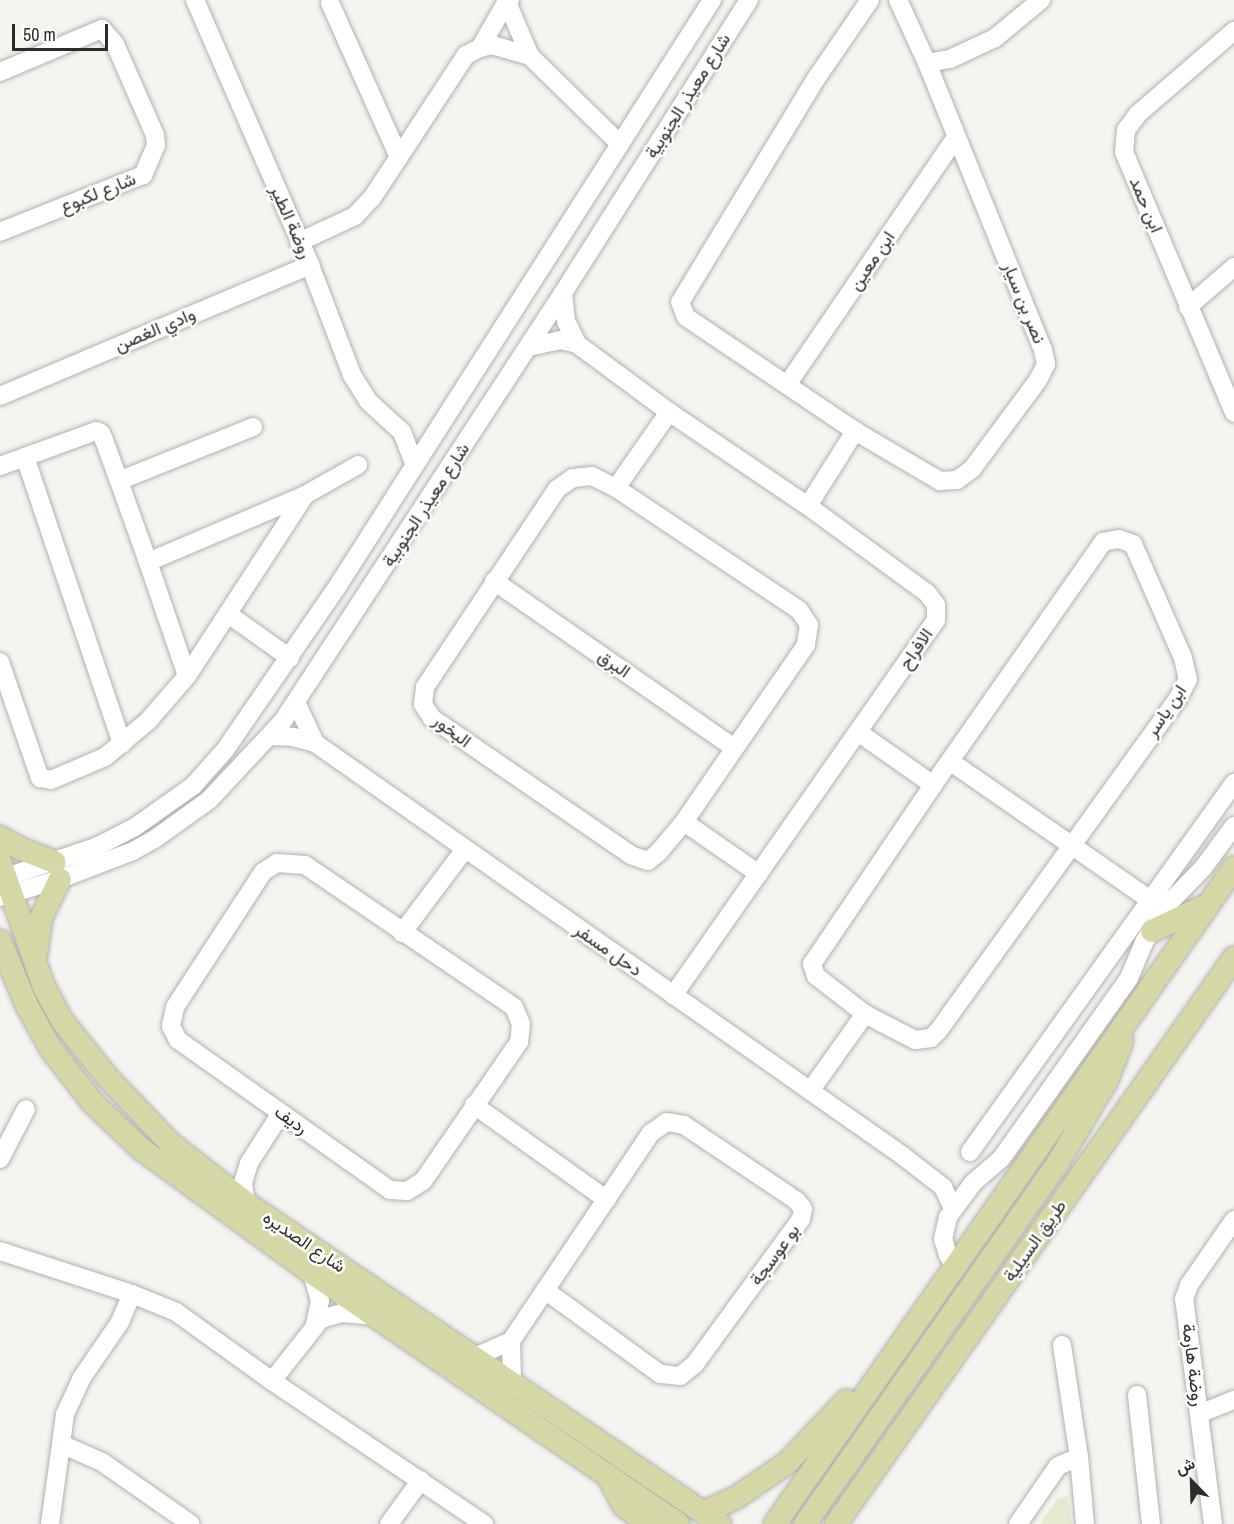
<!DOCTYPE html>
<meta charset="utf-8">
<style>
body{margin:0}
#map{position:relative;width:1234px;height:1524px;overflow:hidden;background:#f4f5f1;font-family:"Archivo Narrow",Vazirmatn,sans-serif}
div>[style]{position:absolute}
.green>*{inset:0;background:#e6e8cf}
.roads{filter:drop-shadow(0 0 2px #b1b1ad) drop-shadow(0 0 2px #b1b1ad)}
.minor>*{height:18px;margin:-9px;padding:0 9px;transform-origin:9px;border-radius:9px;background:#fff}
.major>*{height:22px;margin:-11px;padding:0 11px;transform-origin:11px;border-radius:11px;background:#d5d7a7}
span{translate:-50% -50%;white-space:nowrap;text-align:center;line-height:1.15;-webkit-text-stroke:5px #fffffe;paint-order:stroke}
.street-label{font-size:18px;color:#2c2c2b}
.north{position:absolute;left:1162px;top:1452px;width:60px;height:60px;-webkit-text-stroke:4px #fffffe;paint-order:stroke;rotate:337deg;font-size:16px;font-weight:700;line-height:24px;text-align:center;color:#2c2c2b}
.north::after{content:'';display:block;margin:auto;width:21px;height:27px;background:#2c2c2b;clip-path:polygon(50% 0,100% 100%,50% 72%,0 100%)}
.scale{position:absolute;left:12px;top:24px;width:96px;height:27px;box-sizing:border-box;border:3px solid #2c2c2b;border-top:0;padding-left:8px;font-size:18px;line-height:21px;white-space:nowrap;color:#2c2c2b;-webkit-text-stroke:4px #fffffe;paint-order:stroke}
</style>
<div id="map">
<div class="green">
<i style="clip-path:polygon(1068px 1496px,1072px 1524px,1040px 1524px,1057px 1499px)"></i>
</div>
<div class="roads">
<div class="minor">
<i style="left:195px;top:0;width:289px;rotate:66.5deg"></i>
<i style="left:310px;top:265px;width:118px;rotate:69.1deg"></i>
<i style="left:352px;top:375px;width:31px;rotate:58deg"></i>
<i style="left:368px;top:401px;width:46px;rotate:42.4deg"></i>
<i style="left:402px;top:432px;width:34px;rotate:69deg"></i>
<i style="left:506px;top:0;width:61px;rotate:66.8deg"></i>
<i style="left:870px;top:0;width:93px;rotate:124.5deg"></i>
<i style="left:817px;top:77px;width:263px;rotate:121.3deg"></i>
<i style="left:680px;top:302px;width:16px;rotate:68deg"></i>
<i style="left:686px;top:317px;width:204px;rotate:34deg"></i>
<i style="left:855px;top:431px;width:99px;rotate:30.5deg"></i>
<i style="left:940px;top:481px;width:17px;rotate:-3deg"></i>
<i style="left:957px;top:480px;width:19px;rotate:-36deg"></i>
<i style="left:972px;top:469px;width:111px;rotate:-53.4deg"></i>
<i style="left:1038px;top:380px;width:18px;rotate:-63deg"></i>
<i style="left:1046px;top:364px;width:14px;rotate:-102deg"></i>
<i style="left:1043px;top:350px;width:310px;rotate:-112deg"></i>
<i style="left:927px;top:63px;width:69px;rotate:-114.7deg"></i>
<i style="left:330px;top:3px;width:169px;rotate:65.9deg"></i>
<i style="left:1234px;top:31px;width:127px;rotate:139.2deg"></i>
<i style="left:1138px;top:114px;width:20px;rotate:127deg"></i>
<i style="left:1126px;top:130px;width:22px;rotate:95deg"></i>
<i style="left:1124px;top:152px;width:283px;rotate:67.1deg"></i>
<i style="left:480px;top:48px;width:54px;rotate:-60.1deg"></i>
<i style="left:507px;top:1px;width:3px;rotate:-18deg"></i>
<i style="left:927px;top:63px;width:23px;rotate:-10deg"></i>
<i style="left:950px;top:59px;width:50px;rotate:-25deg"></i>
<i style="left:995px;top:38px;width:60px;rotate:-39.6deg"></i>
<i style="left:0;top:72px;width:111px;rotate:-22.9deg"></i>
<i style="left:102px;top:29px;width:20px;rotate:49deg"></i>
<i style="left:115px;top:44px;width:99px;rotate:66.3deg"></i>
<i style="left:155px;top:135px;width:10px;rotate:84deg"></i>
<i style="left:156px;top:145px;width:33px;rotate:113deg"></i>
<i style="left:143px;top:175px;width:154px;rotate:158.3deg"></i>
<i style="left:299px;top:242px;width:62px;rotate:-24.9deg"></i>
<i style="left:355px;top:216px;width:25px;rotate:-47deg"></i>
<i style="left:372px;top:198px;width:171px;rotate:-56.7deg"></i>
<i style="left:466px;top:55px;width:16px;rotate:-27deg"></i>
<i style="left:480px;top:48px;width:12px;rotate:-14deg"></i>
<i style="left:492px;top:45px;width:40px;rotate:16deg"></i>
<i style="left:530px;top:56px;width:126px;rotate:44.4deg"></i>
<i style="left:563px;top:293px;width:28px;rotate:84deg"></i>
<i style="left:566px;top:321px;width:25px;rotate:64deg"></i>
<i style="left:1188px;top:307px;width:61px;rotate:-41deg"></i>
<i style="left:528px;top:347px;width:34px;rotate:-12deg"></i>
<i style="left:561px;top:340px;width:16px;rotate:14deg"></i>
<i style="left:577px;top:344px;width:114px;rotate:36.5deg"></i>
<i style="left:669px;top:412px;width:168px;rotate:34.1deg"></i>
<i style="left:808px;top:506px;width:147px;rotate:36.2deg"></i>
<i style="left:927px;top:593px;width:15px;rotate:53deg"></i>
<i style="left:936px;top:605px;width:15px;rotate:90deg"></i>
<i style="left:936px;top:620px;width:458px;rotate:125deg"></i>
<i style="left:787px;top:385px;width:300px;rotate:-55.7deg"></i>
<i style="left:0;top:396px;width:337px;rotate:-22.9deg"></i>
<i style="left:253px;top:427px;width:144px;rotate:158.1deg"></i>
<i style="left:119px;top:481px;width:86px;rotate:70.3deg"></i>
<i style="left:148px;top:562px;width:171px;rotate:-23.1deg"></i>
<i style="left:305px;top:495px;width:61px;rotate:-29.5deg"></i>
<i style="left:25px;top:457px;width:303px;rotate:71.3deg"></i>
<i style="left:0;top:466px;width:102px;rotate:-20deg"></i>
<i style="left:96px;top:431px;width:5px;rotate:22deg"></i>
<i style="left:101px;top:433px;width:8px;rotate:67deg"></i>
<i style="left:104px;top:440px;width:44px;rotate:69.9deg"></i>
<i style="left:592px;top:476px;width:27px;rotate:27deg"></i>
<i style="left:616px;top:488px;width:220px;rotate:33.7deg"></i>
<i style="left:799px;top:610px;width:18px;rotate:56deg"></i>
<i style="left:809px;top:625px;width:20px;rotate:99deg"></i>
<i style="left:806px;top:645px;width:215px;rotate:124.6deg"></i>
<i style="left:684px;top:822px;width:39px;rotate:130deg"></i>
<i style="left:659px;top:852px;width:14px;rotate:141deg"></i>
<i style="left:648px;top:861px;width:18px;rotate:-161deg"></i>
<i style="left:631px;top:855px;width:242px;rotate:-145.5deg"></i>
<i style="left:432px;top:718px;width:17px;rotate:-123deg"></i>
<i style="left:423px;top:704px;width:17px;rotate:-83deg"></i>
<i style="left:425px;top:687px;width:238px;rotate:-56.3deg"></i>
<i style="left:557px;top:489px;width:19px;rotate:-35deg"></i>
<i style="left:573px;top:478px;width:19px;rotate:-6deg"></i>
<i style="left:616px;top:488px;width:93px;rotate:-55.1deg"></i>
<i style="left:808px;top:506px;width:89px;rotate:-57.9deg"></i>
<i style="left:1119px;top:539px;width:15px;rotate:20deg"></i>
<i style="left:1133px;top:544px;width:124px;rotate:66.3deg"></i>
<i style="left:1183px;top:658px;width:22px;rotate:77deg"></i>
<i style="left:1188px;top:679px;width:20px;rotate:117deg"></i>
<i style="left:1179px;top:697px;width:412px;rotate:125.8deg"></i>
<i style="left:938px;top:1031px;width:10px;rotate:135deg"></i>
<i style="left:931px;top:1038px;width:16px;rotate:173deg"></i>
<i style="left:915px;top:1040px;width:56px;rotate:-152.5deg"></i>
<i style="left:865px;top:1014px;width:62px;rotate:-142.2deg"></i>
<i style="left:816px;top:976px;width:13px;rotate:-108deg"></i>
<i style="left:812px;top:964px;width:216px;rotate:-55.9deg"></i>
<i style="left:933px;top:785px;width:297px;rotate:-55deg"></i>
<i style="left:1103px;top:542px;width:16px;rotate:-11deg"></i>
<i style="left:148px;top:562px;width:120px;rotate:71.1deg"></i>
<i style="left:494px;top:581px;width:291px;rotate:34.8deg"></i>
<i style="left:228px;top:614px;width:76px;rotate:35.4deg"></i>
<i style="left:0;top:662px;width:123px;rotate:71deg"></i>
<i style="left:40px;top:778px;width:11px;rotate:10deg"></i>
<i style="left:51px;top:780px;width:59px;rotate:-23.1deg"></i>
<i style="left:105px;top:757px;width:56px;rotate:-39.9deg"></i>
<i style="left:148px;top:721px;width:60px;rotate:-49.1deg"></i>
<i style="left:187px;top:676px;width:216px;rotate:-56.9deg"></i>
<i style="left:297px;top:704px;width:43px;rotate:65.2deg"></i>
<i style="left:858px;top:732px;width:92px;rotate:35.2deg"></i>
<i style="left:270px;top:736px;width:23px;rotate:2deg"></i>
<i style="left:293px;top:737px;width:23px;rotate:15deg"></i>
<i style="left:315px;top:743px;width:719px;rotate:35.08deg"></i>
<i style="left:903px;top:1156px;width:51px;rotate:37.8deg"></i>
<i style="left:943px;top:1187px;width:23px;rotate:65deg"></i>
<i style="left:951px;top:762px;width:242px;rotate:34.7deg"></i>
<i style="left:684px;top:822px;width:91px;rotate:34.7deg"></i>
<i style="left:277px;top:863px;width:28px;rotate:4deg"></i>
<i style="left:305px;top:865px;width:253px;rotate:34.2deg"></i>
<i style="left:514px;top:1007px;width:18px;rotate:68deg"></i>
<i style="left:521px;top:1024px;width:18px;rotate:96deg"></i>
<i style="left:519px;top:1042px;width:169px;rotate:124.6deg"></i>
<i style="left:423px;top:1181px;width:19px;rotate:148deg"></i>
<i style="left:407px;top:1191px;width:17px;rotate:-177deg"></i>
<i style="left:390px;top:1190px;width:260px;rotate:-144.7deg"></i>
<i style="left:178px;top:1040px;width:16px;rotate:-117deg"></i>
<i style="left:171px;top:1026px;width:19px;rotate:-78deg"></i>
<i style="left:175px;top:1007px;width:161px;rotate:-56.9deg"></i>
<i style="left:263px;top:872px;width:17px;rotate:-33deg"></i>
<i style="left:0;top:879px;width:101px;rotate:-18.4deg"></i>
<i style="left:96px;top:847px;width:44px;rotate:-27.1deg"></i>
<i style="left:135px;top:827px;width:71px;rotate:-35.3deg"></i>
<i style="left:193px;top:786px;width:48px;rotate:-48.4deg"></i>
<i style="left:225px;top:750px;width:201px;rotate:-55.5deg"></i>
<i style="left:339px;top:584px;width:693px;rotate:-57.43deg"></i>
<i style="left:0;top:897px;width:63px;rotate:-16.7deg"></i>
<i style="left:60px;top:879px;width:78px;rotate:-21deg"></i>
<i style="left:133px;top:851px;width:26px;rotate:-29deg"></i>
<i style="left:156px;top:838px;width:65px;rotate:-35.6deg"></i>
<i style="left:209px;top:800px;width:108px;rotate:-46.9deg"></i>
<i style="left:283px;top:721px;width:511px;rotate:-56.81deg"></i>
<i style="left:563px;top:293px;width:347px;rotate:-57.6deg"></i>
<i style="left:402px;top:933px;width:105px;rotate:-53.1deg"></i>
<i style="left:810px;top:1091px;width:95px;rotate:-54.5deg"></i>
<i style="left:474px;top:1105px;width:163px;rotate:35.5deg"></i>
<i style="left:970px;top:1152px;width:454px;rotate:-54.4deg"></i>
<i style="left:0;top:1159px;width:56px;rotate:-62.5deg"></i>
<i style="left:246px;top:1203px;width:20px;rotate:-99deg"></i>
<i style="left:243px;top:1183px;width:21px;rotate:-73deg"></i>
<i style="left:249px;top:1163px;width:59px;rotate:-57.4deg"></i>
<i style="left:0;top:1251px;width:139px;rotate:18deg"></i>
<i style="left:132px;top:1294px;width:48px;rotate:22.2deg"></i>
<i style="left:176px;top:1312px;width:118px;rotate:35.7deg"></i>
<i style="left:272px;top:1381px;width:256px;rotate:34deg"></i>
<i style="left:954px;top:1264px;width:11px;rotate:-124deg"></i>
<i style="left:948px;top:1255px;width:17px;rotate:-107deg"></i>
<i style="left:943px;top:1239px;width:23px;rotate:-77deg"></i>
<i style="left:948px;top:1217px;width:42px;rotate:-53.7deg"></i>
<i style="left:973px;top:1183px;width:37px;rotate:-41deg"></i>
<i style="left:1001px;top:1159px;width:222px;rotate:-54.7deg"></i>
<i style="left:1129px;top:978px;width:39px;rotate:-67deg"></i>
<i style="left:1144px;top:942px;width:48px;rotate:-57deg"></i>
<i style="left:1170px;top:902px;width:47px;rotate:-45.9deg"></i>
<i style="left:1203px;top:868px;width:52px;rotate:-53.6deg"></i>
<i style="left:312px;top:1273px;width:29px;rotate:74deg"></i>
<i style="left:320px;top:1301px;width:24px;rotate:102deg"></i>
<i style="left:511px;top:1341px;width:40px;rotate:88.6deg"></i>
<i style="left:1062px;top:1345px;width:113px;rotate:81.4deg"></i>
<i style="left:1079px;top:1457px;width:67px;rotate:84.9deg"></i>
<i style="left:475px;top:1357px;width:39px;rotate:-24deg"></i>
<i style="left:511px;top:1341px;width:251px;rotate:-56.1deg"></i>
<i style="left:651px;top:1133px;width:19px;rotate:-35deg"></i>
<i style="left:667px;top:1122px;width:17px;rotate:10deg"></i>
<i style="left:684px;top:1125px;width:136px;rotate:33.9deg"></i>
<i style="left:797px;top:1201px;width:10px;rotate:53deg"></i>
<i style="left:803px;top:1209px;width:10px;rotate:101deg"></i>
<i style="left:801px;top:1219px;width:180px;rotate:126.2deg"></i>
<i style="left:695px;top:1364px;width:19px;rotate:141deg"></i>
<i style="left:680px;top:1376px;width:20px;rotate:-174deg"></i>
<i style="left:660px;top:1374px;width:142px;rotate:-143.9deg"></i>
<i style="left:272px;top:1381px;width:79px;rotate:-51.7deg"></i>
<i style="left:321px;top:1319px;width:22px;rotate:-16deg"></i>
<i style="left:342px;top:1313px;width:32px;rotate:5deg"></i>
<i style="left:1137px;top:1395px;width:130px;rotate:83.8deg"></i>
<i style="left:1199px;top:1414px;width:38px;rotate:-22deg"></i>
<i style="left:61px;top:1444px;width:45px;rotate:23.7deg"></i>
<i style="left:102px;top:1462px;width:108px;rotate:34.9deg"></i>
<i style="left:50px;top:1524px;width:111px;rotate:-82.2deg"></i>
<i style="left:65px;top:1414px;width:38px;rotate:-65deg"></i>
<i style="left:81px;top:1379px;width:69px;rotate:-55.6deg"></i>
<i style="left:120px;top:1322px;width:30px;rotate:-67deg"></i>
<i style="left:389px;top:1524px;width:54px;rotate:-54deg"></i>
<i style="left:1018px;top:1524px;width:70px;rotate:-55.4deg"></i>
<i style="left:1058px;top:1466px;width:23px;rotate:-23deg"></i>
<i style="left:1213px;top:1524px;width:227px;rotate:-97.3deg"></i>
<i style="left:1184px;top:1299px;width:15px;rotate:-70deg"></i>
<i style="left:1189px;top:1285px;width:79px;rotate:-55.3deg"></i>
</div>
<div class="major">
<i style="left:0;top:837px;width:24px;rotate:30deg"></i>
<i style="left:21px;top:849px;width:36px;rotate:21deg"></i>
<i style="left:0;top:861px;width:133px;rotate:70.8deg"></i>
<i style="left:44px;top:987px;width:40px;rotate:62deg"></i>
<i style="left:63px;top:1022px;width:70px;rotate:51.3deg"></i>
<i style="left:107px;top:1077px;width:93px;rotate:46.3deg"></i>
<i style="left:171px;top:1144px;width:95px;rotate:38.2deg"></i>
<i style="left:246px;top:1203px;width:572px;rotate:34.11deg"></i>
<i style="left:1152px;top:931px;width:61px;rotate:-25.3deg"></i>
<i style="left:0;top:941px;width:70px;rotate:67.4deg"></i>
<i style="left:27px;top:1006px;width:49px;rotate:60.8deg"></i>
<i style="left:51px;top:1049px;width:67px;rotate:52.3deg"></i>
<i style="left:92px;top:1102px;width:66px;rotate:43.8deg"></i>
<i style="left:140px;top:1148px;width:213px;rotate:36deg"></i>
<i style="left:312px;top:1273px;width:444px;rotate:34.4deg"></i>
<i style="left:36px;top:954px;width:36px;rotate:-82deg"></i>
<i style="left:41px;top:918px;width:43px;rotate:-64deg"></i>
<i style="left:609px;top:1478px;width:32px;rotate:62deg"></i>
<i style="left:624px;top:1506px;width:30px;rotate:37deg"></i>
<i style="left:705px;top:1512px;width:35px;rotate:-25deg"></i>
<i style="left:737px;top:1497px;width:60px;rotate:-34.2deg"></i>
<i style="left:787px;top:1463px;width:86px;rotate:-46.4deg"></i>
<i style="left:775px;top:1524px;width:801px;rotate:-55.02deg"></i>
<i style="left:805px;top:1524px;width:437px;rotate:-55deg"></i>
<i style="left:1056px;top:1166px;width:100px;rotate:-59.3deg"></i>
<i style="left:1107px;top:1080px;width:42px;rotate:-69deg"></i>
<i style="left:836px;top:1524px;width:692px;rotate:-54.89deg"></i>
</div>
</div>
<div class="street-label">
<span style="left:688px;top:96px;rotate:-58deg">شارع معيذر الجنوبية</span>
<span style="left:98px;top:193px;rotate:-22deg">شارع لكبوع</span>
<span style="left:1146px;top:205px;rotate:67deg">ابن حمد</span>
<span style="left:291px;top:222px;rotate:66deg">روضة الطير</span>
<span style="left:872px;top:261px;rotate:-56deg">ابن معين</span>
<span style="left:1024px;top:303px;rotate:68deg">نصر بن سيار</span>
<span style="left:155px;top:330px;rotate:-23deg">وادي الغصن</span>
<span style="left:426px;top:505px;rotate:-57deg">شارع معيذر الجنوبية</span>
<span style="left:916px;top:649px;rotate:-55deg">الافراح</span>
<span style="left:614px;top:664px;rotate:35deg">البرق</span>
<span style="left:1166px;top:711px;rotate:-56deg">ابن ياسر</span>
<span style="left:452px;top:731px;rotate:37deg">البخور</span>
<span style="left:608px;top:950px;rotate:35deg">دحل مسفر</span>
<span style="left:291px;top:1120px;rotate:35deg">رديف</span>
<span style="left:1035px;top:1241px;rotate:-55deg">طريق السيلية</span>
<span style="left:304px;top:1242px;rotate:34deg">شارع الصديره</span>
<span style="left:775px;top:1255px;rotate:-54deg">بو عوسجة</span>
<span style="left:1193px;top:1365px;rotate:83deg">روضة هارمة</span>
</div>
<div class="north">ش</div>
<div class="scale">50 m</div>
</div>
